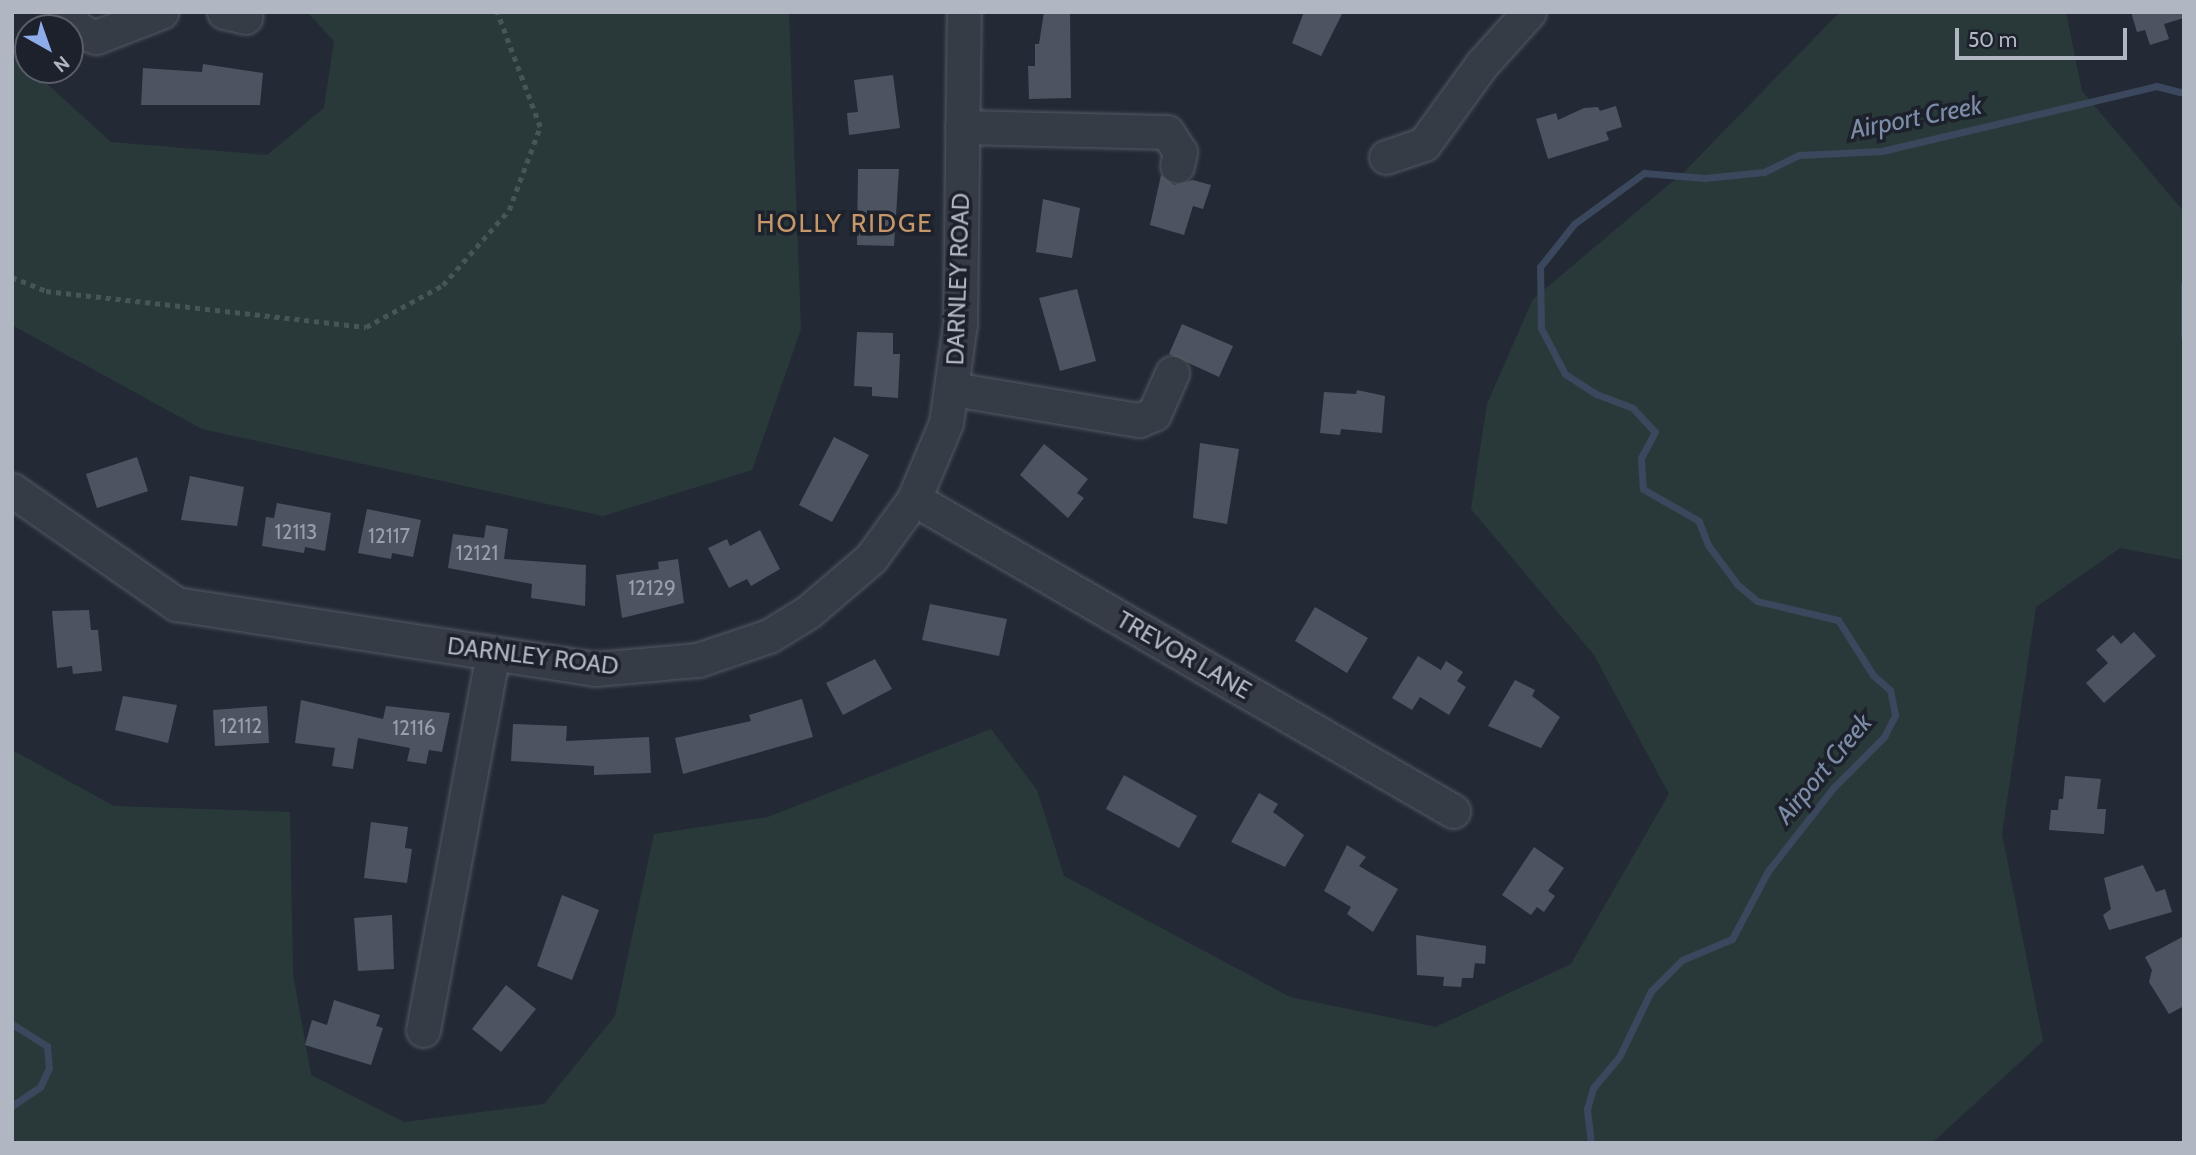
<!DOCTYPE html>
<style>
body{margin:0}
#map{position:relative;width:2196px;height:1155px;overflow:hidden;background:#232a35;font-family:Cabin,sans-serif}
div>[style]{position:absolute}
.green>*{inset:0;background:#29393a}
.stream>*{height:7px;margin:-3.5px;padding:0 3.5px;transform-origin:3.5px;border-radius:3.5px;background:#3a475c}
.building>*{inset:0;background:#4c5461}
.path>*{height:4.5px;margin-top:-2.25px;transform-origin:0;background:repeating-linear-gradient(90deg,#475558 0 5px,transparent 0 10px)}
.roads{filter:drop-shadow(0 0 2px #545a64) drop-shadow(0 0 2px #545a64)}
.minor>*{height:33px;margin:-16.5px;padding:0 16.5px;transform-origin:16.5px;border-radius:16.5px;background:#363c46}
span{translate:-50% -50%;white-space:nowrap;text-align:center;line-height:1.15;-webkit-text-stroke:7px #1c212b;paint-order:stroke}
.number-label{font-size:21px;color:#989eaa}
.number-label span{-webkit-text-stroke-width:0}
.street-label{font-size:24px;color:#b1b7c2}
.water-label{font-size:26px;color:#7c8ca7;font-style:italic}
.neighbourhood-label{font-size:26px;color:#c59769;letter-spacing:2px}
.frame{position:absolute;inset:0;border:14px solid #b1b7c2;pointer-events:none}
.north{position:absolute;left:14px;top:14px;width:70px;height:70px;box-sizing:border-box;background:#1c212b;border:2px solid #585d67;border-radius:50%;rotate:140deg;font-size:19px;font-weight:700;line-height:28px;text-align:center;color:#b1b7c2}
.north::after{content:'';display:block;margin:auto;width:24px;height:32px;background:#8facea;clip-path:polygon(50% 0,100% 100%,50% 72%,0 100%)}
.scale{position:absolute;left:1955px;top:28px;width:172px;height:32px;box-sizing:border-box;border:4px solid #b1b7c2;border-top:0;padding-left:9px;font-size:21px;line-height:24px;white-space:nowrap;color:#b1b7c2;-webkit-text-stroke:5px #1c212b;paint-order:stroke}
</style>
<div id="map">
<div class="green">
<i style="clip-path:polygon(307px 12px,789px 12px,801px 329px,752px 470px,603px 516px,202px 429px,12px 325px,12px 52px,111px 142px,267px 155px,324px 108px,334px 41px)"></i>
<i style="clip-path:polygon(1840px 12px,2066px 12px,2082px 91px,2184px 212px,2184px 560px,2120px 548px,2036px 607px,2002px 834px,2043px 1041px,1932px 1143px,12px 1143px,12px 750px,114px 806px,290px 812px,293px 974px,311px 1075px,404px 1122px,544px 1104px,615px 1016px,654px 834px,768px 817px,991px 729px,1037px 790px,1064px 876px,1290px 997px,1436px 1027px,1571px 964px,1669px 794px,1594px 655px,1471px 509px,1487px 404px,1533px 299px,1684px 172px)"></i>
</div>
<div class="stream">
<i style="left:2184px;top:284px;width:51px;rotate:90deg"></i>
<i style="left:12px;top:1024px;width:41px;rotate:32.2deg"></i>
<i style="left:47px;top:1046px;width:22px;rotate:85deg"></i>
<i style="left:49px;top:1068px;width:21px;rotate:115deg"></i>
<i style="left:40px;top:1087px;width:34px;rotate:146deg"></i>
<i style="left:1591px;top:1143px;width:34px;rotate:-97deg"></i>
<i style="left:1587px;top:1109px;width:22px;rotate:-74deg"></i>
<i style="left:1593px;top:1088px;width:40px;rotate:-50deg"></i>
<i style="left:1619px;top:1057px;width:73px;rotate:-64.1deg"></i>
<i style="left:1651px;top:991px;width:44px;rotate:-45deg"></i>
<i style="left:1682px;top:960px;width:54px;rotate:-22.8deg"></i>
<i style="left:1732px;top:939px;width:77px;rotate:-62.1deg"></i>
<i style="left:1768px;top:871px;width:105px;rotate:-51.9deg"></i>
<i style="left:1833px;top:788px;width:72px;rotate:-45deg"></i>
<i style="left:1884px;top:737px;width:25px;rotate:-63deg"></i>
<i style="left:1895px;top:715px;width:25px;rotate:-101deg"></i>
<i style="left:1890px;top:690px;width:23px;rotate:-139deg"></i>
<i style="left:1873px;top:675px;width:65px;rotate:-122.5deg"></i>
<i style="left:1838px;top:620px;width:83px;rotate:-166.8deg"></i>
<i style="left:1757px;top:601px;width:26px;rotate:-140deg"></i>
<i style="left:1737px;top:584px;width:49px;rotate:-126.6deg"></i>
<i style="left:1708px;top:545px;width:26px;rotate:-111deg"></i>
<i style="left:1699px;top:521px;width:64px;rotate:-150.3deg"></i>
<i style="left:1643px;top:489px;width:31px;rotate:-94deg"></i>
<i style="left:1641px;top:458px;width:30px;rotate:-62deg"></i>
<i style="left:1655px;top:432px;width:33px;rotate:-133deg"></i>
<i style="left:1633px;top:408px;width:40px;rotate:-159deg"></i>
<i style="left:1596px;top:394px;width:37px;rotate:-147deg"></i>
<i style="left:1565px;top:374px;width:52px;rotate:-117.6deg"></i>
<i style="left:1541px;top:328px;width:61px;rotate:-90.9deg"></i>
<i style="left:1540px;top:267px;width:55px;rotate:-51.7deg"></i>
<i style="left:1574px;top:224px;width:87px;rotate:-36.1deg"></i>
<i style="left:1644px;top:173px;width:61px;rotate:4.7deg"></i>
<i style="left:1705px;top:178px;width:59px;rotate:-5.8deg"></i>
<i style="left:1764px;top:172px;width:39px;rotate:-26deg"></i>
<i style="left:1799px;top:155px;width:83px;rotate:-2.8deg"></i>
<i style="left:1882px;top:151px;width:282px;rotate:-13.3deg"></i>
<i style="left:2156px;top:86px;width:29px;rotate:14deg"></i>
</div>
<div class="building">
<i style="clip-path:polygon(1044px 12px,1070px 12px,1071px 98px,1029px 99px,1028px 66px,1035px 66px,1035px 44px,1039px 44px)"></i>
<i style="clip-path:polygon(1304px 12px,1343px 12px,1321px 56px,1292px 43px)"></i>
<i style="clip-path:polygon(2131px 12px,2184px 12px,2184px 18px,2164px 24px,2169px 39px,2150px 45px,2145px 30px,2137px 32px)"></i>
<i style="clip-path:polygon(203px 64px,263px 73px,260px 105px,141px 105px,143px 68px,202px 72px)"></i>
<i style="clip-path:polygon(893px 75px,900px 128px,849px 135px,847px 113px,858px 112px,854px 80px)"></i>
<i style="clip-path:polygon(1616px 106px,1622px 127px,1606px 132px,1609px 140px,1548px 159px,1536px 119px,1556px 113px,1558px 120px,1584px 108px,1598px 107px,1600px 111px)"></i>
<i style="clip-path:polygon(858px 169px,899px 169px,894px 246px,857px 245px)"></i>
<i style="clip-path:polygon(1161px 175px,1174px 185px,1193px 180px,1211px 185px,1203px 209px,1193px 206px,1184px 235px,1150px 225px)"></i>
<i style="clip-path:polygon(1043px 199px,1080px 208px,1072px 258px,1036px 252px)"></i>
<i style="clip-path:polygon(1077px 289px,1096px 361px,1060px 371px,1039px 298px)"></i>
<i style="clip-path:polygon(1182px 324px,1233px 346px,1219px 377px,1169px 354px)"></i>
<i style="clip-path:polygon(857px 332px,893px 333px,893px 354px,900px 354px,898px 398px,872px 396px,872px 387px,854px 386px)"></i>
<i style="clip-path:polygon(1357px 390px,1385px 396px,1382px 433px,1341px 429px,1340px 435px,1320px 433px,1324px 392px,1356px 394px)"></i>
<i style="clip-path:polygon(834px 437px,869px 455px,832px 522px,799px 505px)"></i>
<i style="clip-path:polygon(1200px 443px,1239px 449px,1227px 524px,1193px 518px)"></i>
<i style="clip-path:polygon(1044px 444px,1088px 479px,1077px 493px,1084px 498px,1068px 518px,1020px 475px)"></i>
<i style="clip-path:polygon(137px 457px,148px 491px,97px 508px,86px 474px)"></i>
<i style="clip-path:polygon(190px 476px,244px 487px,237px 526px,181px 520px)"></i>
<i style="clip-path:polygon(277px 503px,331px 513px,325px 551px,305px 547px,304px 553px,262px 546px,266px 517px,274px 518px)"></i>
<i style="clip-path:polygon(367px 509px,421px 520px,413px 557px,392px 553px,391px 559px,358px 553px)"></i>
<i style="clip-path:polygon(486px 525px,508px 529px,504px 559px,586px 565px,585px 606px,531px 598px,532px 584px,448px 568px,453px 534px,484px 538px)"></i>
<i style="clip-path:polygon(760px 530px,780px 569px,751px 586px,747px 579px,729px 588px,708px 548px,727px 539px,730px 546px)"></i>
<i style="clip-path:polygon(678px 559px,684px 603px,622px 618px,616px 575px,659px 569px,658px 562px)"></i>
<i style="clip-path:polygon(930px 604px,1007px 619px,999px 656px,922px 640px)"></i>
<i style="clip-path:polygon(1315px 607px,1368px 638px,1347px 673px,1295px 641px)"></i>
<i style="clip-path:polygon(89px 610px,91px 630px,98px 630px,102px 671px,73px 674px,72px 666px,57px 668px,52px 611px)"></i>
<i style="clip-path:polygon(2134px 632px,2156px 656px,2104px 703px,2086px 683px,2108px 663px,2096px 650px,2113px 635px,2121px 644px)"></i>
<i style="clip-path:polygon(1418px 656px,1441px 670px,1446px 661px,1463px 672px,1457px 681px,1466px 687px,1449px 715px,1420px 697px,1412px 710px,1392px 698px)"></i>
<i style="clip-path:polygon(875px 659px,892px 689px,843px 715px,826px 683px)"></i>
<i style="clip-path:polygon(1515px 680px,1535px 690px,1532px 696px,1560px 717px,1541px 748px,1488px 726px)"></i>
<i style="clip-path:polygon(123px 696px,177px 705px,168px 743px,115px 730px)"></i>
<i style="clip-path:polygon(802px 699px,813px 737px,683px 774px,675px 738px,751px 721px,749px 715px)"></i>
<i style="clip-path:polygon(301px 700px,383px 719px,386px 706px,450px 713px,442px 752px,429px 750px,426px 764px,407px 761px,410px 748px,358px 738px,353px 769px,332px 766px,335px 748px,295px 743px)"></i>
<i style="clip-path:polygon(267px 706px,269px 743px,215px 746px,213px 710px)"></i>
<i style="clip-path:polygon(513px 724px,567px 726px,566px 741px,649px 737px,651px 773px,594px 775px,594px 766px,511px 761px)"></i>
<i style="clip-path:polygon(1124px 775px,1197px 816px,1179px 848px,1106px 809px)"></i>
<i style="clip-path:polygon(2065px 776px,2101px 779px,2097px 809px,2106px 809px,2104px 834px,2049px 830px,2051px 810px,2058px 810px,2059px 799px,2063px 799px)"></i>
<i style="clip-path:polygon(1259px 793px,1278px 804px,1273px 812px,1304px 835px,1285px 867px,1231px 842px)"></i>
<i style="clip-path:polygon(371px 822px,408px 827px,405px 848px,412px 849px,407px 883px,364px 878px)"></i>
<i style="clip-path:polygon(1347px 845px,1366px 857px,1359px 866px,1398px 889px,1373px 932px,1347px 914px,1351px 907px,1324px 891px)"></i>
<i style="clip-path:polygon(1534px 847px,1564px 868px,1548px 891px,1555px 896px,1544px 912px,1537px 907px,1531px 915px,1502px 895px)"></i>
<i style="clip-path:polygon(2143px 865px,2156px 892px,2165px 889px,2172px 912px,2109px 930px,2103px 915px,2111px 909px,2104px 878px)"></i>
<i style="clip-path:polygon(562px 895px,599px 910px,572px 980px,537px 966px)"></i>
<i style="clip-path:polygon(392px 915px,394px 969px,358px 971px,354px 918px)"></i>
<i style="clip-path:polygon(1416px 935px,1486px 946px,1485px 964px,1475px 963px,1473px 978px,1462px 978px,1461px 987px,1443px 986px,1444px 977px,1417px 975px)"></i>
<i style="clip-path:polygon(2184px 936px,2184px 1006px,2169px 1014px,2149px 982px,2152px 970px,2145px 957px)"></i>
<i style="clip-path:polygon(506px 985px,536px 1009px,501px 1052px,472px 1029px)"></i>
<i style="clip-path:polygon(334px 1000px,380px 1015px,376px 1026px,383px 1028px,371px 1065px,305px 1045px,312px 1020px,327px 1025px)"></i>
</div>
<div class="path">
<i style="left:12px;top:277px;width:37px;rotate:22deg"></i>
<i style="left:46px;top:291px;width:322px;rotate:6.4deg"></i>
<i style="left:366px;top:327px;width:88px;rotate:-28.6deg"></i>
<i style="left:443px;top:285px;width:100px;rotate:-48.7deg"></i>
<i style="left:509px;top:210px;width:89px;rotate:-69.5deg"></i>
<i style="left:540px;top:127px;width:123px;rotate:-110.5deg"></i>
</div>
<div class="roads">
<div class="minor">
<i style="left:61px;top:12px;width:29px;rotate:44deg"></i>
<i style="left:82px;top:32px;width:15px;rotate:20deg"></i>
<i style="left:96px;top:37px;width:70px;rotate:-21deg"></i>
<i style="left:224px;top:12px;width:22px;rotate:13deg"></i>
<i style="left:962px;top:127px;width:205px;rotate:1.4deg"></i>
<i style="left:1167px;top:132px;width:24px;rotate:57deg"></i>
<i style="left:1180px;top:152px;width:14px;rotate:102deg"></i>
<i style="left:1386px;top:157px;width:40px;rotate:-18.9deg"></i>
<i style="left:1424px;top:144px;width:99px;rotate:-54.1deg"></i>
<i style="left:1482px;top:64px;width:70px;rotate:-47.9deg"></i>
<i style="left:953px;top:389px;width:189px;rotate:9.5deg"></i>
<i style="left:1139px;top:420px;width:16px;rotate:-22deg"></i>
<i style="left:1154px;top:414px;width:45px;rotate:-66.3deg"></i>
<i style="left:12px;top:490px;width:200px;rotate:34.8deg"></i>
<i style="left:176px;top:604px;width:424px;rotate:8.8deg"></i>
<i style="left:595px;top:669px;width:103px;rotate:-5deg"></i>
<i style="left:698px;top:660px;width:75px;rotate:-18.7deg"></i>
<i style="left:769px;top:636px;width:46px;rotate:-31.6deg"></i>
<i style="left:808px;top:612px;width:83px;rotate:-40.6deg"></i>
<i style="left:871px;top:558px;width:73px;rotate:-53.9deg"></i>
<i style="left:914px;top:499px;width:82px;rotate:-67.2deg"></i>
<i style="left:946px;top:423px;width:100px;rotate:-82deg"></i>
<i style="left:960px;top:324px;width:312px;rotate:-89.3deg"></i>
<i style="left:914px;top:499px;width:623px;rotate:30.06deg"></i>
<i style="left:423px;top:1030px;width:382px;rotate:-79.5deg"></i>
</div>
</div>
<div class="number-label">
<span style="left:296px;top:532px">12113</span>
<span style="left:389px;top:536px">12117</span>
<span style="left:477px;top:553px">12121</span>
<span style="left:652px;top:588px">12129</span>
<span style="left:241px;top:726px">12112</span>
<span style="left:414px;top:728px">12116</span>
</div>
<div class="street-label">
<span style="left:958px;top:279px;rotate:-88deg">DARNLEY ROAD</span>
<span style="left:1184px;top:655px;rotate:30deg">TREVOR LANE</span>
<span style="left:533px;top:656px;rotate:7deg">DARNLEY ROAD</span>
</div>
<div class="water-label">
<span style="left:1916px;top:118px;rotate:-11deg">Airport Creek</span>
<span style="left:1824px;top:769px;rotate:-50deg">Airport Creek</span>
</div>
<div class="neighbourhood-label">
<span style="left:845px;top:224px">HOLLY RIDGE</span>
</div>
<div class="frame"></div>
<div class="north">N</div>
<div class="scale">50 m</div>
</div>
